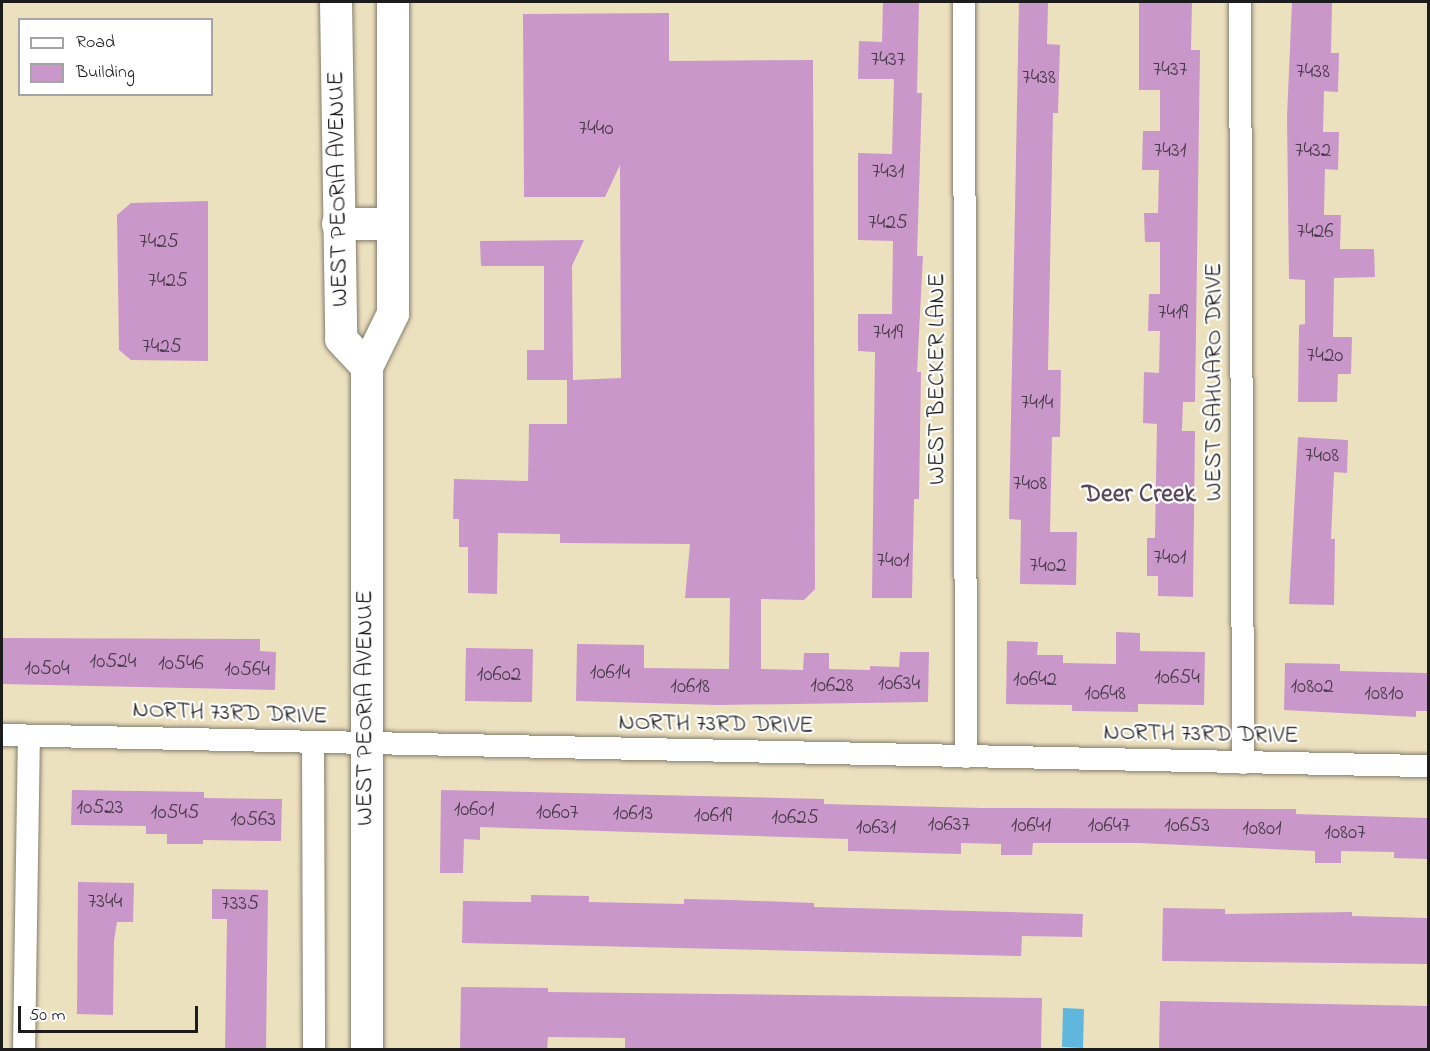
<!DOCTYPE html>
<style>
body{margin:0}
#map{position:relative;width:1430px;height:1051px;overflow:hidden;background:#ece1bf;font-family:"Indie Flower",sans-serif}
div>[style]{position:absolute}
.water>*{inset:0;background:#60b7dd}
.building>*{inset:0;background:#ca97ca}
.roads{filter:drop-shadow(0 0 2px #847e6e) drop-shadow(0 0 2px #847e6e)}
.minor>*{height:22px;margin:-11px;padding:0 11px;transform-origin:11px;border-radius:11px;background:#fff}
.secondary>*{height:32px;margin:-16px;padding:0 16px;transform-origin:16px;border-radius:16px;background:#fff}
span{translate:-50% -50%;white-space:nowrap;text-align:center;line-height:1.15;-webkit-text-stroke:4.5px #fff;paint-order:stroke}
.number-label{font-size:21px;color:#483b48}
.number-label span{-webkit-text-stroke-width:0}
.street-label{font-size:24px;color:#1c1c1c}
.neighbourhood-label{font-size:26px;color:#594759;font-weight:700}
.frame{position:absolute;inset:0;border:3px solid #1c1c1c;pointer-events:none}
.legend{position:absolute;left:18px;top:18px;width:195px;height:78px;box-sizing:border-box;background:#fff;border:2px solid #a4a4a4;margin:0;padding:8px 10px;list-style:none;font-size:18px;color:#1c1c1c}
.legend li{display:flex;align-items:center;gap:12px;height:30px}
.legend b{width:30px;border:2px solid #a4a4a4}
.scale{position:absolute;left:18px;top:1006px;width:180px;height:27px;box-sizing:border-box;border:3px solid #1c1c1c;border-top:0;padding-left:8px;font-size:18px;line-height:21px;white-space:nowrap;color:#1c1c1c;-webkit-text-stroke:4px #fff;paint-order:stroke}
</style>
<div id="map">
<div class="water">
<i style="clip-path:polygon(1063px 1008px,1084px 1009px,1083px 1048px,1062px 1047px)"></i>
</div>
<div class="building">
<i style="clip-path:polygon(883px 2px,919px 2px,917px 93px,922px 93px,917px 256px,923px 256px,917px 372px,921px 372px,919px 499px,914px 499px,912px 598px,872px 598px,875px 352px,858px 351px,858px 314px,892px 314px,893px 241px,858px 240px,858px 153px,892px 154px,894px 79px,858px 79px,859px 41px,882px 42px)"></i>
<i style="clip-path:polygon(1019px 2px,1048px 2px,1047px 44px,1060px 45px,1058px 113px,1053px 113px,1048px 370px,1061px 370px,1060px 437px,1052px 437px,1050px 532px,1077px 532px,1076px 585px,1020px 584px,1021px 520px,1009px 519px)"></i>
<i style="clip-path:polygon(1139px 2px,1192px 2px,1191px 50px,1200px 50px,1195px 402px,1183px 402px,1182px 431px,1195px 431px,1193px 597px,1158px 596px,1158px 576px,1147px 576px,1147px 538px,1155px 538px,1157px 424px,1143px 423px,1144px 372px,1159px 373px,1160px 331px,1148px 331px,1149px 294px,1160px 294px,1160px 242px,1145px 242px,1144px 213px,1158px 213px,1159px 170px,1142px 170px,1143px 131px,1160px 131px,1160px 90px,1139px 90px)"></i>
<i style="clip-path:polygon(1292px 2px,1332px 2px,1331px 53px,1339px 53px,1338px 92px,1324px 91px,1323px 132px,1339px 132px,1338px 170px,1325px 169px,1324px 215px,1341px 215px,1340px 249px,1374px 249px,1375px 277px,1334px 278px,1333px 337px,1352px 337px,1351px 374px,1338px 374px,1337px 402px,1298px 402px,1299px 325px,1305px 324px,1305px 280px,1289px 279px,1287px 117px)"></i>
<i style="clip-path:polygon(669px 13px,669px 61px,813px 60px,815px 589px,804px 600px,761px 599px,761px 669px,803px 670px,804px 653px,829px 653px,829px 669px,870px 670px,870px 666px,899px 667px,900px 652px,929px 652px,928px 702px,719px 705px,576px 701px,577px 644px,644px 645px,644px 668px,729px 669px,730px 598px,685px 598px,690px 544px,560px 543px,560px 534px,498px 533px,497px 594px,468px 593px,468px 547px,459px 547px,459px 519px,453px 519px,454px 479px,528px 481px,529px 424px,567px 424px,567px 380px,527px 380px,527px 350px,544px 350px,544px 266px,481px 266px,480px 241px,584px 240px,572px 266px,573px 380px,621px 378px,620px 165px,605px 197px,524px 197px,523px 14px)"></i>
<i style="clip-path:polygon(208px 201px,208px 361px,131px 360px,119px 350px,117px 215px,131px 203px)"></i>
<i style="clip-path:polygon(1298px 437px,1348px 440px,1347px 473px,1334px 472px,1331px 539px,1335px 539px,1334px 605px,1289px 604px)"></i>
<i style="clip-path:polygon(1116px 632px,1140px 633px,1140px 651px,1205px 652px,1204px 705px,1138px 704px,1138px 712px,1072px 711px,1072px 705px,1006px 704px,1007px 641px,1038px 642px,1037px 655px,1063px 655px,1063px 663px,1116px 664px)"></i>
<i style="clip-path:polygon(2px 638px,260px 639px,260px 651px,276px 652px,275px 690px,2px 684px)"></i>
<i style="clip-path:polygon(466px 648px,533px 649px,532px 702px,465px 701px)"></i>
<i style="clip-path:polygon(1285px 663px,1340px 664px,1340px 671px,1428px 673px,1428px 711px,1416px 711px,1416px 717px,1284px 710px)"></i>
<i style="clip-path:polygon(72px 790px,204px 792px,204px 798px,282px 799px,281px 841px,203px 840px,203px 844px,167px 844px,167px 834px,146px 834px,146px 826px,71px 825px)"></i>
<i style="clip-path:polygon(441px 790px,824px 799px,824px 804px,982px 808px,1296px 809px,1296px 814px,1428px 818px,1428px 859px,1394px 858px,1394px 852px,1341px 851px,1341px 863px,1315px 863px,1315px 851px,1139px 843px,1033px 843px,1032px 855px,1001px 855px,1001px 844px,961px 843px,961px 854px,848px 851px,848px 839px,480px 827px,480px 840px,464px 839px,463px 873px,440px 873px)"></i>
<i style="clip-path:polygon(78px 882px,134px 883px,133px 922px,117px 922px,114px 941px,113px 1015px,77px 1014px)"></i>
<i style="clip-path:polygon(212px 889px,268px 890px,266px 1050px,225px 1050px,227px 919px,212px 919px)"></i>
<i style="clip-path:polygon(531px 895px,589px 896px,589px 902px,684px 904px,684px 899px,732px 900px,814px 903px,814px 907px,1083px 914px,1082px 937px,1022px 936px,1021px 956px,462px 943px,463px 901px,531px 902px)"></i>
<i style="clip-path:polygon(1163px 908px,1225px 909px,1225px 914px,1352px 912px,1352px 916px,1428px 918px,1428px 964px,1162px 961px)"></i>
<i style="clip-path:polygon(461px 987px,548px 988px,548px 992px,1042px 998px,1041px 1050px,625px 1050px,625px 1038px,548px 1037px,547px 1050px,460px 1050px)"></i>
<i style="clip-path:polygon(1160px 1001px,1428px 1006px,1428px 1050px,1159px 1050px)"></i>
</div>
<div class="roads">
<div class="minor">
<i style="left:964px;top:2px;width:755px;rotate:89.85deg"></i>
<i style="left:1240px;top:2px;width:761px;rotate:89.77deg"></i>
<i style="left:2px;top:735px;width:1426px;rotate:1.25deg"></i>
<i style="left:313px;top:743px;width:307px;rotate:89.8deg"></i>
<i style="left:24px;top:1050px;width:314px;rotate:-89.1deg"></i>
</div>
<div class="secondary">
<i style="left:336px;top:2px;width:337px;rotate:89.1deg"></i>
<i style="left:341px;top:339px;width:38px;rotate:47deg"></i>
<i style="left:338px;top:224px;width:55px"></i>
<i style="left:367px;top:1050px;width:683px;rotate:-90deg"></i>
<i style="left:367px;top:367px;width:59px;rotate:-63.9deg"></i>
<i style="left:393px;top:314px;width:312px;rotate:-90deg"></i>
</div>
</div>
<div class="number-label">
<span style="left:888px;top:60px">7437</span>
<span style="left:1170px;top:70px">7437</span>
<span style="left:1313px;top:72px">7438</span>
<span style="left:1039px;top:78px">7438</span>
<span style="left:596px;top:129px">7440</span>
<span style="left:1170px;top:151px">7431</span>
<span style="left:1313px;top:151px">7432</span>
<span style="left:888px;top:172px">7431</span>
<span style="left:888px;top:223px">7425</span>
<span style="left:1315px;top:232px">7426</span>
<span style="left:159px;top:242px">7425</span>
<span style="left:168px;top:281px">7425</span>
<span style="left:1173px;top:313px">7419</span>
<span style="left:888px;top:333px">7419</span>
<span style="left:162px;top:347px">7425</span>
<span style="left:1325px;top:356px">7420</span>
<span style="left:1037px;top:403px">7414</span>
<span style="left:1322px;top:456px">7408</span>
<span style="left:1030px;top:484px">7408</span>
<span style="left:1170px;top:558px">7401</span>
<span style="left:893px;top:561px">7401</span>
<span style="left:1048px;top:566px">7402</span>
<span style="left:113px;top:662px">10524</span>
<span style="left:181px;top:664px">10546</span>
<span style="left:47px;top:669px">10504</span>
<span style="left:247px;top:670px">10564</span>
<span style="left:610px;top:673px">10614</span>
<span style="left:499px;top:675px">10602</span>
<span style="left:1177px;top:678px">10654</span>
<span style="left:1035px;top:680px">10642</span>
<span style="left:899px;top:684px">10634</span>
<span style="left:832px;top:686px">10628</span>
<span style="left:690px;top:687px">10618</span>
<span style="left:1312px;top:687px">10802</span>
<span style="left:1105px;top:694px">10648</span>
<span style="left:1384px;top:694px">10810</span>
<span style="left:100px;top:808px">10523</span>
<span style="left:474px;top:810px">10601</span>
<span style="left:175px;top:813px">10545</span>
<span style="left:557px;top:813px">10607</span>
<span style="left:633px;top:814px">10613</span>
<span style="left:713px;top:816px">10619</span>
<span style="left:795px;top:818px">10625</span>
<span style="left:253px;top:820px">10563</span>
<span style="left:949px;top:825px">10637</span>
<span style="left:1031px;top:826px">10641</span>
<span style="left:1109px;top:826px">10647</span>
<span style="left:1187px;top:826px">10653</span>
<span style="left:876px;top:828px">10631</span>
<span style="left:1262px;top:829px">10801</span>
<span style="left:1345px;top:833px">10807</span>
<span style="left:105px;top:902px">7344</span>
<span style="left:240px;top:904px">7335</span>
</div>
<div class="street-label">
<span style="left:339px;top:189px;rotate:-91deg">WEST PEORIA AVENUE</span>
<span style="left:938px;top:379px;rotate:-90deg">WEST BECKER LANE</span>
<span style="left:1215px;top:382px;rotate:-90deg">WEST SAHUARO DRIVE</span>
<span style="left:366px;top:708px;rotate:-90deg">WEST PEORIA AVENUE</span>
<span style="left:230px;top:714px;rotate:2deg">NORTH 73RD DRIVE</span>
<span style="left:716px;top:725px;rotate:1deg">NORTH 73RD DRIVE</span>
<span style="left:1201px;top:735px;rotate:1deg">NORTH 73RD DRIVE</span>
</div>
<div class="neighbourhood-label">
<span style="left:1139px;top:496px">Deer Creek</span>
</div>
<div class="frame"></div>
<ul class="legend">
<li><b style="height:8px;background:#fff"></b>Road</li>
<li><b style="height:16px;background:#ca97ca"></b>Building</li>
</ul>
<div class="scale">50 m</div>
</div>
